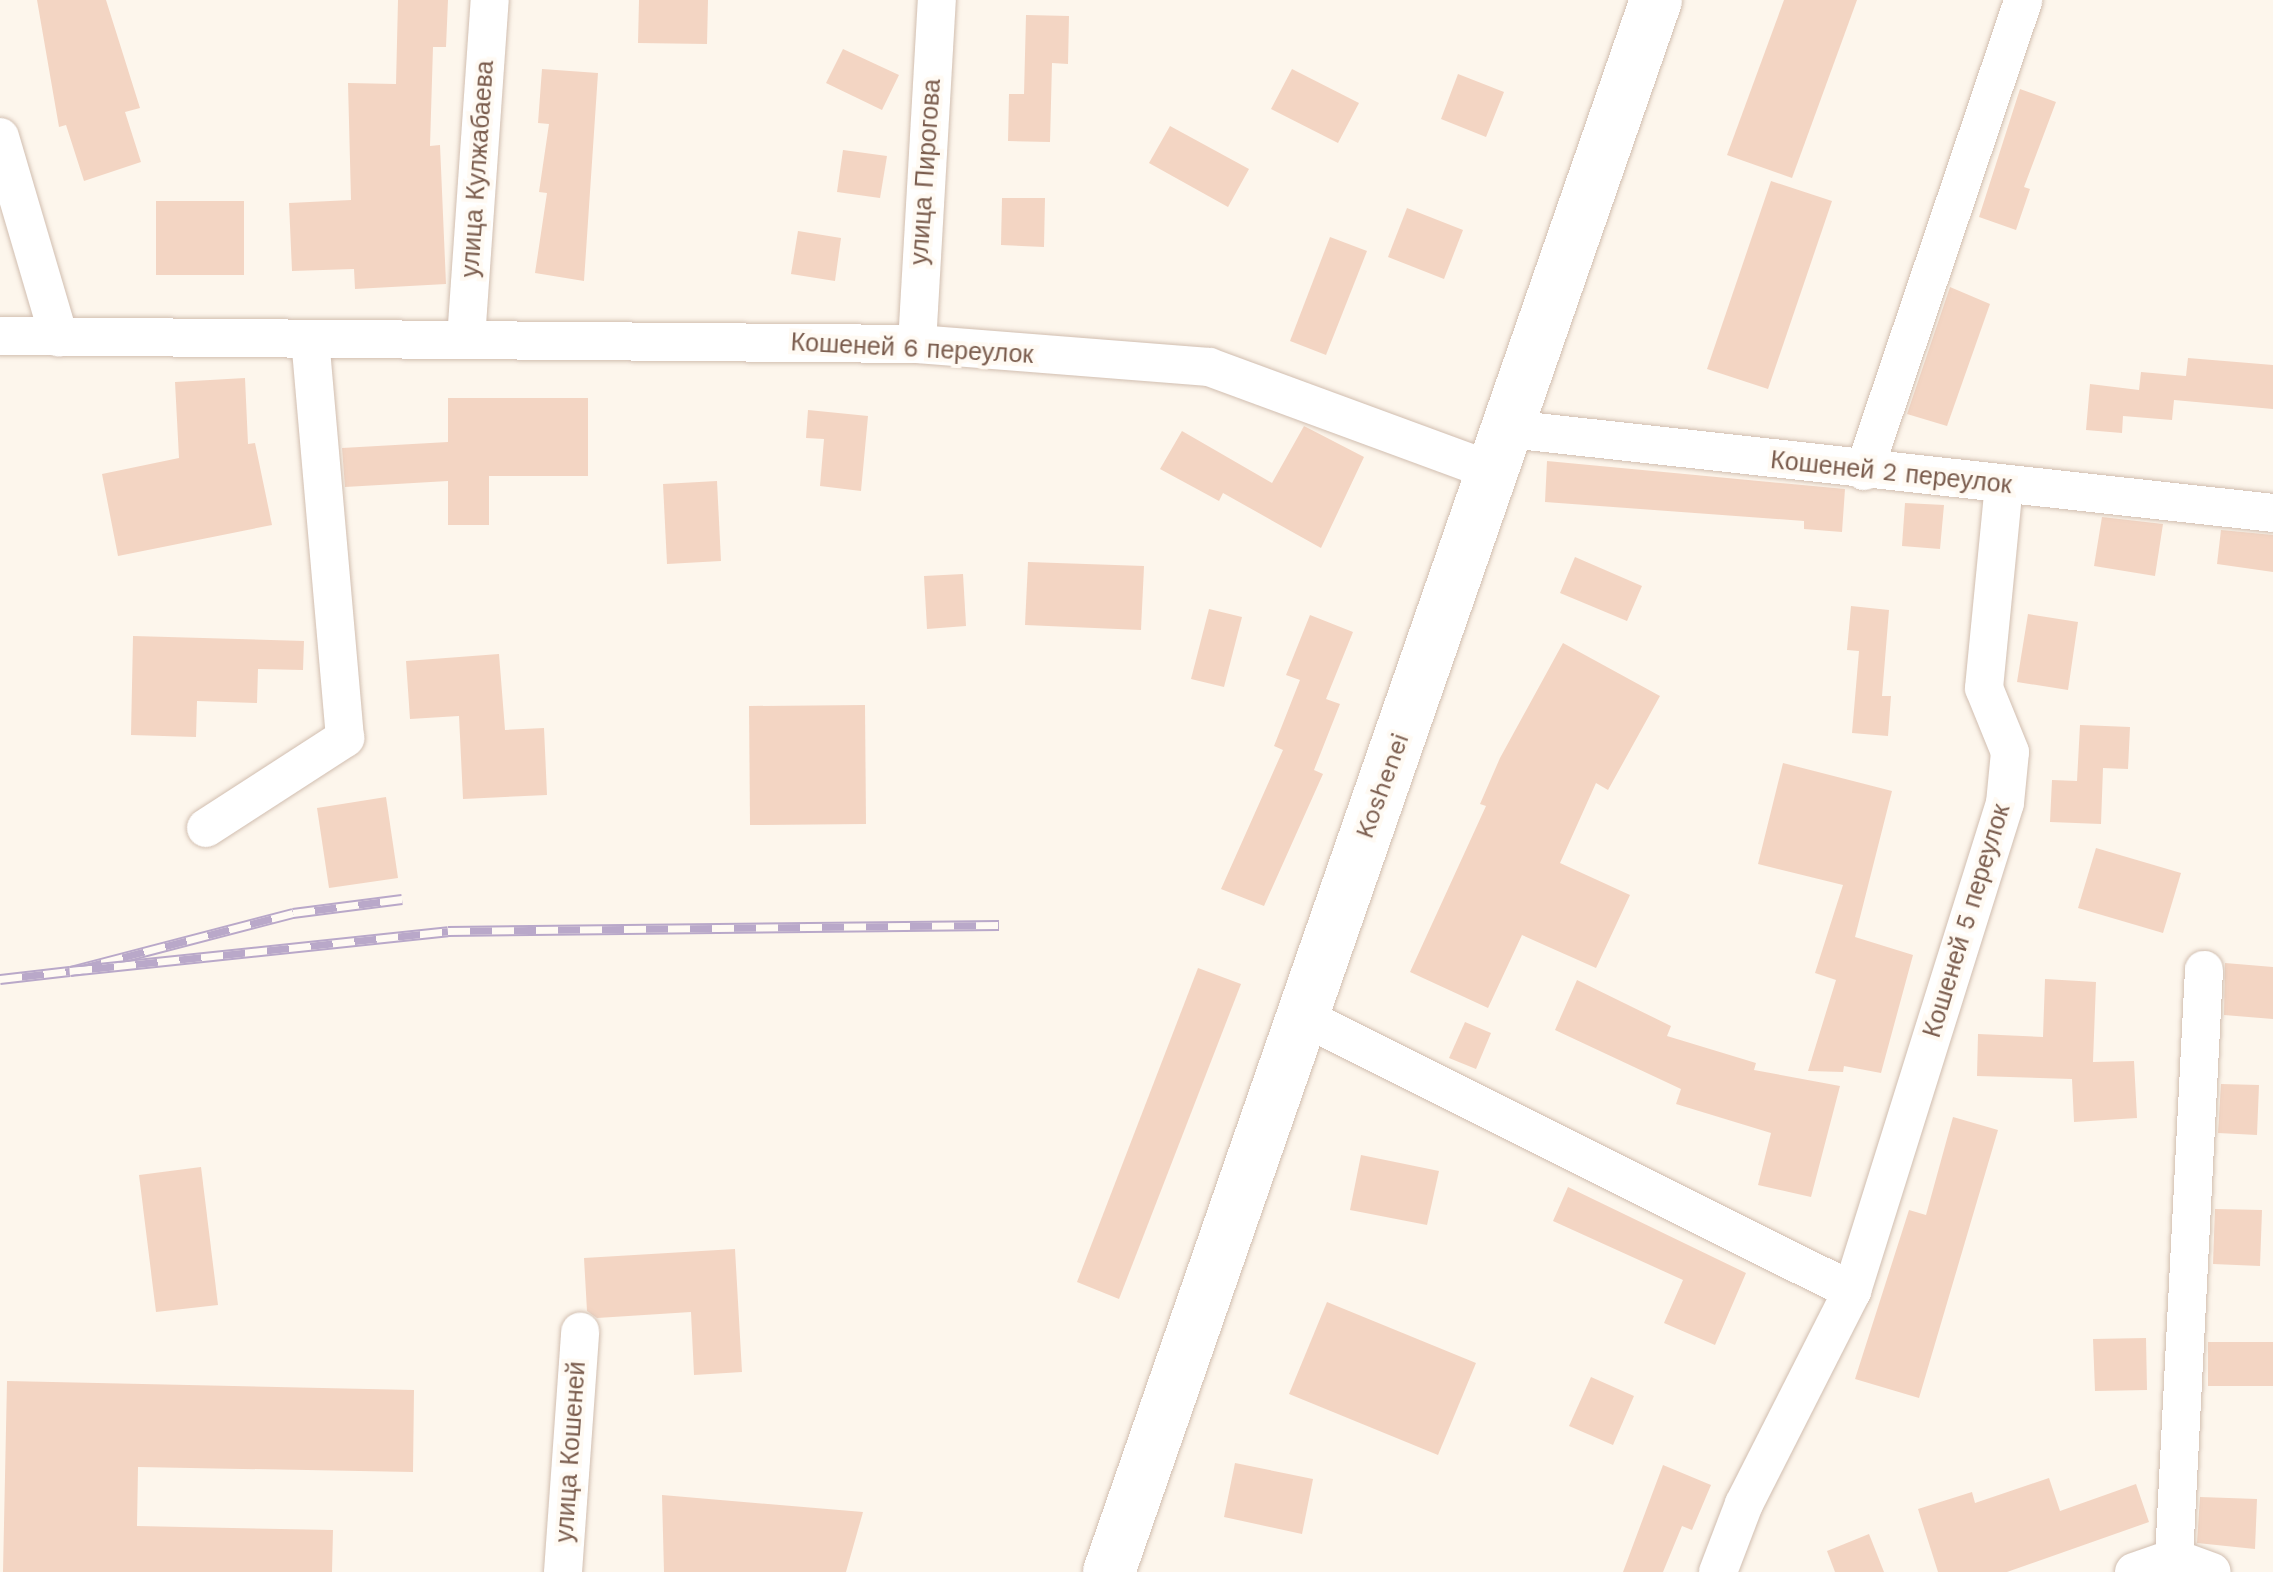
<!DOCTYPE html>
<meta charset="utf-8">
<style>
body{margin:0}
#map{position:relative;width:2273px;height:1572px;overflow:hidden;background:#fdf6ec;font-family:"Work Sans",sans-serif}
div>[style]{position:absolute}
.building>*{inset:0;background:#f3d5c3}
.roads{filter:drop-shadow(0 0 2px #d1beb0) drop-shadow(0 0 2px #d1beb0)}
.minor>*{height:38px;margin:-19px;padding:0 19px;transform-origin:19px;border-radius:19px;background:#fff}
.secondary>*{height:52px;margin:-26px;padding:0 26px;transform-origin:26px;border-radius:26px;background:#fff}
.rail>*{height:11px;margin-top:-5.5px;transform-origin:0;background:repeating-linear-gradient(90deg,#fffaf3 0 22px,#b9a8c9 0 44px);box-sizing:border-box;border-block:2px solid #b9a8c9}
span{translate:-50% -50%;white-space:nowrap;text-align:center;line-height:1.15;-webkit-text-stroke:8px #fffaf3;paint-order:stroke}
.street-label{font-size:25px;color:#7a5c4d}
</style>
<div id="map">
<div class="building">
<i style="clip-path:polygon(37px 0,106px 0,140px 108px,125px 112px,141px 162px,84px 181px,66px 125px,59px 127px)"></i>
<i style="clip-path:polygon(398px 0,448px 0,446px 47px,433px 47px,430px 146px,440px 145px,446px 284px,355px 289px,354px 269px,292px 271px,289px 203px,351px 200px,348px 83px,396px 84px)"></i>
<i style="clip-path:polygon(639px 0,708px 0,707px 44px,638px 43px)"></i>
<i style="clip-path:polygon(1784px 0,1857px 0,1792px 178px,1727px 155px)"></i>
<i style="clip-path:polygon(1026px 15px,1069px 16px,1068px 64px,1052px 63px,1050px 142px,1008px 141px,1009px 94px,1024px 94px)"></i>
<i style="clip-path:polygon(843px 49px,899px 75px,882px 110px,826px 83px)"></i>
<i style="clip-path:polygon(542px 69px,598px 73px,584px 281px,535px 273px,547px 193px,539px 192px,549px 124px,538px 123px)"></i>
<i style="clip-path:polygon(1292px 69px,1359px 103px,1338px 143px,1271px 109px)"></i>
<i style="clip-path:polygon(1458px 74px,1504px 92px,1486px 137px,1441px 119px)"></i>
<i style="clip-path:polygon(2020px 89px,2056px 102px,2024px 187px,2030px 189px,2016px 230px,1979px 217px)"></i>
<i style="clip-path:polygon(1170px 126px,1249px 169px,1228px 207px,1149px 163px)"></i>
<i style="clip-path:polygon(843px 150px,887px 156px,880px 198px,837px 192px)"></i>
<i style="clip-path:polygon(1771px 181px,1832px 201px,1768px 389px,1707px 369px)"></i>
<i style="clip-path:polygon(1002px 198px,1045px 198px,1044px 247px,1001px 245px)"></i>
<i style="clip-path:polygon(156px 201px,244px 201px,244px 275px,156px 275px)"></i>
<i style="clip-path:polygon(1407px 208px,1463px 230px,1444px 279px,1388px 257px)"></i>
<i style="clip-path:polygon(798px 231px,841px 238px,835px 281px,791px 274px)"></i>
<i style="clip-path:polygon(1330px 237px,1367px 251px,1326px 355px,1290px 341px)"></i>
<i style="clip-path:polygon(1950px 287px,1990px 304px,1947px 426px,1907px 414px)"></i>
<i style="clip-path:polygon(2188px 358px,2273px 365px,2273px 409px,2174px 400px,2172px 420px,2123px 416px,2122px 433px,2086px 430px,2090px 384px,2139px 390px,2141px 372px,2186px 376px)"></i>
<i style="clip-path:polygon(245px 378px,248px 444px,255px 443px,272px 525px,118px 556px,102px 474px,179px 458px,175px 382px)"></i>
<i style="clip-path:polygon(448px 398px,588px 398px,588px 476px,489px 476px,489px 525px,448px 525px,448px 481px,345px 487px,342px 448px,448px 442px)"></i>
<i style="clip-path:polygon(808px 410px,868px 416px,861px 491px,820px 486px,824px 439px,806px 438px)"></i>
<i style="clip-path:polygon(1304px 426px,1364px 457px,1321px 548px,1223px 493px,1219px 501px,1160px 469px,1182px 431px,1272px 483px)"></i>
<i style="clip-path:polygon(1547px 461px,1845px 489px,1842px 532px,1804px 529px,1804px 521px,1545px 502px)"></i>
<i style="clip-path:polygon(717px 481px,721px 561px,667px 564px,663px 484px)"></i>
<i style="clip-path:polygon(1905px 503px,1944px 505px,1940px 549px,1902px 546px)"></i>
<i style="clip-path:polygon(2102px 517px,2163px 524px,2155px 576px,2094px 566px)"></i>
<i style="clip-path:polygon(2221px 530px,2273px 535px,2273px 572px,2217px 564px)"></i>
<i style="clip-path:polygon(1575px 557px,1642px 586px,1627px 621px,1560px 593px)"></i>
<i style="clip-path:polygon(1028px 562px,1144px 566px,1141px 630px,1025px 625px)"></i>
<i style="clip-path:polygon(963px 574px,966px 626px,927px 629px,924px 576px)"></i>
<i style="clip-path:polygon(1851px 606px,1889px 610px,1882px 696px,1891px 696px,1888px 736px,1852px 733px,1859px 651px,1847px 650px)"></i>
<i style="clip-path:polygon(1209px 609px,1242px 617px,1224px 687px,1191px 679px)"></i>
<i style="clip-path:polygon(2028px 614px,2078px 622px,2068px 690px,2017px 682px)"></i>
<i style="clip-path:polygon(1310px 615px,1353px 632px,1326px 699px,1340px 704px,1314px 770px,1323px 774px,1264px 906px,1221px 889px,1283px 750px,1274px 746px,1300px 680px,1286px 675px)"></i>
<i style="clip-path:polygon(133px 636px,304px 641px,303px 670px,258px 669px,257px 703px,197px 701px,196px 737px,131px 735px)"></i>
<i style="clip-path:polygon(1563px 643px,1660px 696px,1608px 790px,1596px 783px,1560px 863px,1630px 895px,1596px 968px,1522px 935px,1488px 1008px,1410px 972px,1486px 806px,1480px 804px,1500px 758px)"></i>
<i style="clip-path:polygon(499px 654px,505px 730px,544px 728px,547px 795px,463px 799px,459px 716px,410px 719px,406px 661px)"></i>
<i style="clip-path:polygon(865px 705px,866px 824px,750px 825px,749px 706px)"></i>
<i style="clip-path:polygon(2080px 725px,2130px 727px,2128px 769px,2103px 768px,2101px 824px,2050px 822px,2052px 780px,2077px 781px)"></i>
<i style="clip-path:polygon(1783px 763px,1892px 791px,1855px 937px,1913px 955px,1881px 1073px,1844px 1066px,1843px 1072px,1808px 1071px,1836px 980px,1815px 973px,1843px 885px,1758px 864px)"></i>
<i style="clip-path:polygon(386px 797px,398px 878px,329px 888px,317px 808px)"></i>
<i style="clip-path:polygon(2096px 848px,2181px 873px,2163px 933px,2078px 908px)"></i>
<i style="clip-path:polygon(2225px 963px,2273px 967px,2273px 1019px,2224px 1015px)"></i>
<i style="clip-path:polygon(1198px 968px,1241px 984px,1119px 1299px,1077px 1282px)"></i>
<i style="clip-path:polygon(2045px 979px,2096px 982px,2093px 1062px,2134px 1061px,2137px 1118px,2074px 1122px,2072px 1079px,1977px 1076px,1978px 1034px,2043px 1037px)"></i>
<i style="clip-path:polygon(1577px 980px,1671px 1026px,1667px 1036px,1756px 1063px,1754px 1070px,1840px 1086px,1811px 1197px,1758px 1185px,1771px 1133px,1676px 1104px,1681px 1089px,1555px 1030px)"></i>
<i style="clip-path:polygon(1465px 1022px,1491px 1033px,1476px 1069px,1449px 1058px)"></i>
<i style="clip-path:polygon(2221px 1084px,2259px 1085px,2257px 1135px,2218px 1133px)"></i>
<i style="clip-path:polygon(1953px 1117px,1998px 1130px,1919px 1398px,1855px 1379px,1909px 1210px,1926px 1215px)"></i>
<i style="clip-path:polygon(1361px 1155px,1439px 1171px,1427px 1225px,1350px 1210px)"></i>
<i style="clip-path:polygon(201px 1167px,218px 1305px,156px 1312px,139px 1175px)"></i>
<i style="clip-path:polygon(1568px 1187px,1746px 1273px,1715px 1345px,1664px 1323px,1683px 1280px,1553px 1221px)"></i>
<i style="clip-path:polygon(2215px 1209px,2262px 1210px,2260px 1266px,2213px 1264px)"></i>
<i style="clip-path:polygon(735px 1249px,742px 1372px,694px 1375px,691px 1312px,597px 1318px,587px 1311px,584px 1258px)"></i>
<i style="clip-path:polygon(1327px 1302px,1476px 1363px,1438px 1455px,1289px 1394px)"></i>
<i style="clip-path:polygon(2146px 1338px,2147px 1390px,2095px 1391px,2093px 1339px)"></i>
<i style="clip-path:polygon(2208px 1342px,2273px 1342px,2273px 1386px,2208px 1386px)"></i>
<i style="clip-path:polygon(1591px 1377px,1634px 1396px,1613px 1445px,1569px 1426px)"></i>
<i style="clip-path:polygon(7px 1381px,414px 1390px,413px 1472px,138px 1467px,137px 1526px,333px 1530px,332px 1572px,3px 1572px)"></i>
<i style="clip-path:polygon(1235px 1463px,1313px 1479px,1302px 1534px,1224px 1517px)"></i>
<i style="clip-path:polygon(1663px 1465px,1711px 1485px,1692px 1530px,1682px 1526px,1663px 1572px,1623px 1572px)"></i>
<i style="clip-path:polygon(2049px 1478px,2060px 1511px,2136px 1484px,2149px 1522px,2007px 1572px,1938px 1572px,1918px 1509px,1972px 1492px,1975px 1503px)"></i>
<i style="clip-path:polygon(662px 1495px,863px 1512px,846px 1572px,664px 1572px)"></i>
<i style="clip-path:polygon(2200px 1497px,2257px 1499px,2255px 1549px,2197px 1543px)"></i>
<i style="clip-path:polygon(1869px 1534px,1884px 1572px,1835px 1572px,1827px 1551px)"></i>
</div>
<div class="roads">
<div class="minor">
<i style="left:0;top:137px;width:209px;rotate:73.6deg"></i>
<i style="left:0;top:336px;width:917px;rotate:0.5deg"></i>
<i style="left:917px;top:344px;width:293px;rotate:4.5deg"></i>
<i style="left:1209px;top:367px;width:305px;rotate:20.2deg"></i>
<i style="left:466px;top:339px;width:340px;rotate:-86deg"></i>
<i style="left:917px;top:344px;width:345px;rotate:-86.7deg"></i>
<i style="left:1509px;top:429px;width:769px;rotate:6.27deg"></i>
<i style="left:1864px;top:471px;width:497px;rotate:-71.3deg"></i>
<i style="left:206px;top:828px;width:166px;rotate:-32.9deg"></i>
<i style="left:345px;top:738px;width:400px;rotate:-95deg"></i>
<i style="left:1301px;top:1016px;width:616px;rotate:26.52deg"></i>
<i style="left:2174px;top:1558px;width:589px;rotate:-87.08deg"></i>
<i style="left:563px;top:1572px;width:241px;rotate:-85.9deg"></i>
<i style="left:1718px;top:1572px;width:73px;rotate:-69.1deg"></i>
<i style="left:1744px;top:1504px;width:239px;rotate:-63.1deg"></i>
<i style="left:1852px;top:1291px;width:511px;rotate:-72.59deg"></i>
<i style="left:2005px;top:803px;width:51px;rotate:-84.4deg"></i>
<i style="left:2010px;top:752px;width:69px;rotate:-112.1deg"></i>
<i style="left:1984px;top:688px;width:204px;rotate:-84.4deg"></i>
<i style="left:2134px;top:1572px;width:42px;rotate:-19.3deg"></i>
<i style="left:2174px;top:1558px;width:40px;rotate:20.2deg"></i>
</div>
<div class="secondary">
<i style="left:1109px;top:1572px;width:1664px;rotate:-70.81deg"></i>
</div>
</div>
<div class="rail">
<i style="left:402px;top:899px;width:110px;rotate:172.7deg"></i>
<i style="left:293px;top:913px;width:230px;rotate:165.4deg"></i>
<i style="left:70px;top:971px;width:380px;rotate:-6deg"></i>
<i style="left:448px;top:931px;width:551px;rotate:-0.62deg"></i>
<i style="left:0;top:979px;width:70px;rotate:-6.5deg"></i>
</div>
<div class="street-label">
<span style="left:478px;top:169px;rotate:-86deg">улица Кулжабаева</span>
<span style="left:926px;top:172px;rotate:-86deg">улица Пирогова</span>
<span style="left:912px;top:349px;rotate:3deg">Кошеней 6 переулок</span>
<span style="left:1891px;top:473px;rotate:6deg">Кошеней 2 переулок</span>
<span style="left:1383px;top:786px;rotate:-70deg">Koshenei</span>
<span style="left:1967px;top:921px;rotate:-73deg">Кошеней 5 переулок</span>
<span style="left:571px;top:1452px;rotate:-86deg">улица Кошеней</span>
</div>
</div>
